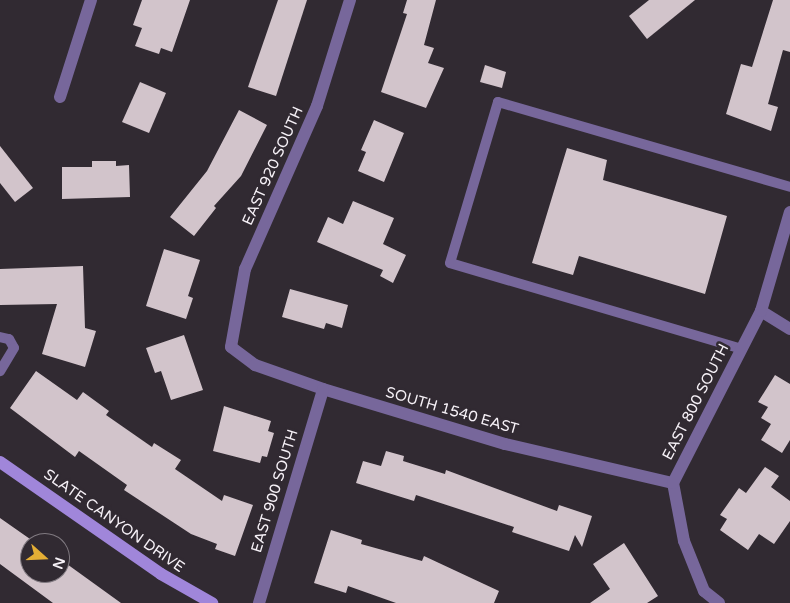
<!DOCTYPE html>
<style>
body{margin:0}
#map{position:relative;width:790px;height:603px;overflow:hidden;background:#312a32;font-family:"Varela Round",sans-serif}
div>[style]{position:absolute}
.building>*{inset:0;background:#d2c4cb}
.lane>*{height:10px;margin:-5px;padding:0 5px;transform-origin:5px;border-radius:5px;background:#77679b}
.street>*{height:12px;margin:-6px;padding:0 6px;transform-origin:6px;border-radius:6px;background:#77679b}
.secondary>*{height:12px;margin:-6px;padding:0 6px;transform-origin:6px;border-radius:6px;background:#a086da}
span{translate:-50% -50%;white-space:nowrap;text-align:center;line-height:1.15;-webkit-text-stroke:5px #312a32;paint-order:stroke}
.street-label{font-size:15px;color:#f6f1f7}
.north{position:absolute;left:20px;top:533px;width:50px;height:50px;box-sizing:border-box;background:#312a32;border:1px solid #807a81;border-radius:50%;rotate:110deg;font-size:14px;font-weight:700;line-height:20px;text-align:center;color:#f6f1f7}
.north::after{content:'';display:block;margin:auto;width:18px;height:22px;background:#e4ae35;clip-path:polygon(50% 0,100% 100%,50% 72%,0 100%)}
</style>
<div id="map">
<div class="building">
<i style="clip-path:polygon(142px 0,190px 0,172px 52px,161px 48px,159px 54px,135px 46px,142px 28px,133px 25px)"></i>
<i style="clip-path:polygon(278px 0,307px 0,276px 96px,248px 87px)"></i>
<i style="clip-path:polygon(407px 0,436px 0,424px 45px,434px 48px,428px 63px,444px 68px,426px 108px,381px 92px,407px 14px,403px 13px)"></i>
<i style="clip-path:polygon(649px 0,695px 0,647px 39px,629px 16px)"></i>
<i style="clip-path:polygon(773px 0,790px 0,790px 52px,783px 50px,768px 104px,778px 107px,771px 131px,726px 114px,741px 64px,752px 67px)"></i>
<i style="clip-path:polygon(485px 65px,506px 72px,502px 88px,480px 82px)"></i>
<i style="clip-path:polygon(140px 82px,166px 93px,149px 133px,122px 122px)"></i>
<i style="clip-path:polygon(239px 110px,267px 125px,241px 176px,214px 206px,216px 208px,194px 236px,170px 217px,207px 171px)"></i>
<i style="clip-path:polygon(374px 120px,404px 133px,384px 182px,358px 171px,366px 152px,361px 150px)"></i>
<i style="clip-path:polygon(0 146px,33px 188px,15px 202px,0 183px)"></i>
<i style="clip-path:polygon(567px 148px,607px 160px,603px 180px,727px 216px,705px 294px,579px 256px,573px 275px,532px 263px)"></i>
<i style="clip-path:polygon(92px 161px,116px 161px,116px 166px,129px 165px,130px 197px,62px 199px,62px 167px,92px 167px)"></i>
<i style="clip-path:polygon(353px 201px,394px 218px,383px 244px,406px 255px,393px 283px,380px 276px,383px 270px,317px 242px,328px 217px,343px 224px)"></i>
<i style="clip-path:polygon(164px 249px,200px 260px,188px 296px,193px 298px,186px 319px,146px 306px)"></i>
<i style="clip-path:polygon(83px 266px,85px 328px,96px 331px,85px 367px,42px 354px,57px 304px,0 305px,0 269px)"></i>
<i style="clip-path:polygon(290px 289px,348px 305px,342px 328px,326px 323px,324px 329px,282px 317px)"></i>
<i style="clip-path:polygon(184px 335px,203px 390px,171px 400px,161px 371px,155px 373px,146px 348px)"></i>
<i style="clip-path:polygon(36px 371px,77px 400px,83px 392px,109px 411px,106px 415px,152px 447px,154px 443px,181px 460px,175px 469px,222px 501px,224px 495px,253px 505px,235px 556px,215px 549px,217px 544px,191px 534px,124px 490px,127px 485px,79px 451px,75px 457px,10px 408px)"></i>
<i style="clip-path:polygon(775px 375px,790px 384px,790px 440px,782px 453px,761px 440px,771px 424px,761px 418px,768px 407px,758px 402px)"></i>
<i style="clip-path:polygon(224px 406px,271px 421px,268px 431px,274px 433px,267px 457px,262px 456px,260px 463px,213px 451px)"></i>
<i style="clip-path:polygon(386px 451px,404px 456px,403px 461px,445px 474px,446px 470px,557px 511px,559px 505px,592px 516px,582px 547px,575px 535px,569px 551px,512px 532px,514px 527px,416px 495px,414px 501px,356px 483px,363px 461px,381px 466px)"></i>
<i style="clip-path:polygon(765px 467px,779px 476px,771px 487px,790px 501px,790px 521px,774px 544px,759px 534px,748px 550px,720px 530px,727px 519px,720px 515px,739px 488px,746px 493px)"></i>
<i style="clip-path:polygon(0 518px,30px 539px,30px 573px,60px 573px,60px 559px,121px 603px,53px 603px,0 564px)"></i>
<i style="clip-path:polygon(331px 530px,362px 540px,361px 544px,422px 561px,424px 556px,499px 591px,494px 603px,396px 603px,348px 586px,346px 593px,314px 583px)"></i>
<i style="clip-path:polygon(624px 543px,658px 596px,647px 603px,590px 603px,610px 589px,593px 564px)"></i>
</div>
<div class="lane">
<i style="left:0;top:337px;width:9px;rotate:13deg"></i>
<i style="left:9px;top:339px;width:10px;rotate:61deg"></i>
<i style="left:14px;top:348px;width:27px;rotate:121deg"></i>
<i style="left:742px;top:349px;width:304px;rotate:-163.6deg"></i>
<i style="left:450px;top:263px;width:168px;rotate:-73.4deg"></i>
<i style="left:498px;top:102px;width:304px;rotate:16.2deg"></i>
</div>
<div class="street">
<i style="left:350px;top:0;width:111px;rotate:107.3deg"></i>
<i style="left:317px;top:106px;width:178px;rotate:113.8deg"></i>
<i style="left:245px;top:269px;width:79px;rotate:100.2deg"></i>
<i style="left:231px;top:347px;width:30px;rotate:37deg"></i>
<i style="left:255px;top:365px;width:72px;rotate:19.4deg"></i>
<i style="left:323px;top:389px;width:190px;rotate:16.8deg"></i>
<i style="left:505px;top:444px;width:172px;rotate:13.1deg"></i>
<i style="left:60px;top:97px;width:102px;rotate:-72.3deg"></i>
<i style="left:761px;top:311px;width:34px;rotate:32deg"></i>
<i style="left:259px;top:603px;width:223px;rotate:-73.3deg"></i>
<i style="left:719px;top:603px;width:19px;rotate:-141deg"></i>
<i style="left:704px;top:591px;width:54px;rotate:-111.8deg"></i>
<i style="left:684px;top:541px;width:59px;rotate:-100.7deg"></i>
<i style="left:673px;top:483px;width:193px;rotate:-62.9deg"></i>
<i style="left:761px;top:311px;width:103px;rotate:-73.7deg"></i>
</div>
<div class="secondary">
<i style="left:0;top:462px;width:196px;rotate:34.8deg"></i>
<i style="left:161px;top:574px;width:59px;rotate:29.6deg"></i>
</div>
<div class="street-label">
<span style="left:273px;top:166px;rotate:-66deg">EAST 920 SOUTH</span>
<span style="left:696px;top:402px;rotate:-63deg">EAST 800 SOUTH</span>
<span style="left:452px;top:411px;rotate:16deg">SOUTH 1540 EAST</span>
<span style="left:275px;top:491px;rotate:-73deg">EAST 900 SOUTH</span>
<span style="left:114px;top:521px;rotate:35deg">SLATE CANYON DRIVE</span>
</div>
<div class="north">N</div>
</div>
